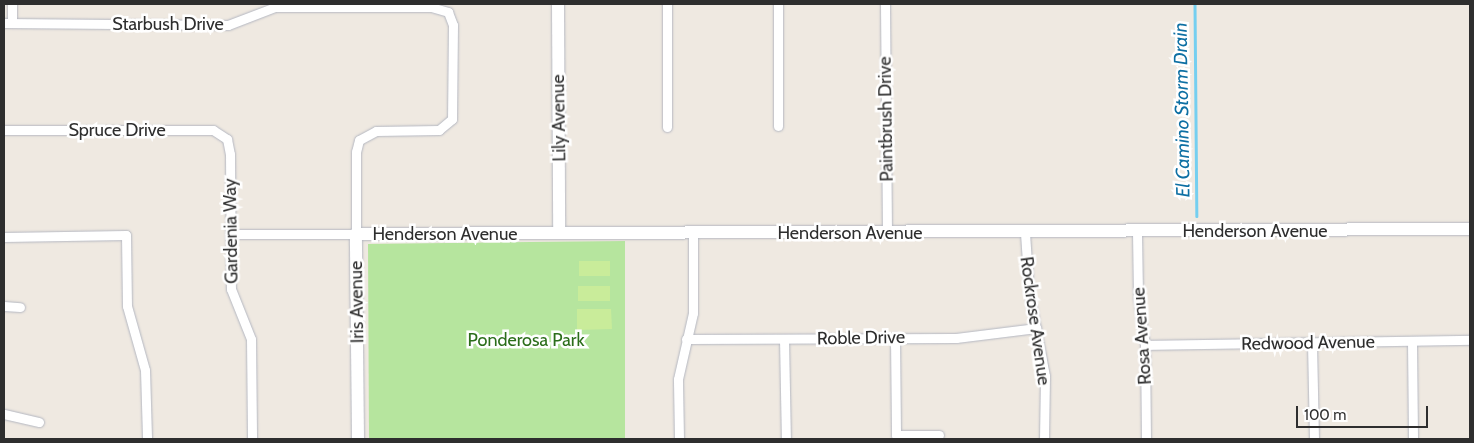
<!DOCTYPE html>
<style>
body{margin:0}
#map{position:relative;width:1474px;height:443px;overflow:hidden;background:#efe9e1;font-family:Cabin,sans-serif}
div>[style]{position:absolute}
.green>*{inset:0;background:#b6e59e}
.pitch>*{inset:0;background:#c9ec9a}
.stream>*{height:2.5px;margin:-1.25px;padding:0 1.25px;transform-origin:1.25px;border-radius:1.25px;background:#75cff0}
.roads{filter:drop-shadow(0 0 1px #b4b7c1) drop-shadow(0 0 1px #b4b7c1)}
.street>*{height:9px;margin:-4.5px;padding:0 4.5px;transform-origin:4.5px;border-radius:4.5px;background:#fff}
.secondary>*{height:12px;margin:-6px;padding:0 6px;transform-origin:6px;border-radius:6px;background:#fff}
span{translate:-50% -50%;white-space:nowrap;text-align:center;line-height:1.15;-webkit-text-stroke:5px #fff;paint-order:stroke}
.street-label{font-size:18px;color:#2e2e2e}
.park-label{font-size:18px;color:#2c6e1b}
.water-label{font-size:19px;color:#0d6fa3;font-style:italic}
.frame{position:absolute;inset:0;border:5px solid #2e2e2e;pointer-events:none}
.scale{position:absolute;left:1296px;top:406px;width:132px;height:22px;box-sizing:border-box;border:2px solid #2e2e2e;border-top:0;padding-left:6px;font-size:15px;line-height:18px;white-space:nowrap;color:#2e2e2e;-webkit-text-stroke:4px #fff;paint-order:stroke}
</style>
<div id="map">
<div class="green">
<i style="clip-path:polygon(625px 241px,625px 439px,369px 439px,368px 244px)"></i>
</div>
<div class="pitch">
<i style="clip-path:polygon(579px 261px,610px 261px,610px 276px,579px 276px)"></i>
<i style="clip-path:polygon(578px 286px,610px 286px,610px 301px,578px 301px)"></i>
<i style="clip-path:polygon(577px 309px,611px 309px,612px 329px,577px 330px)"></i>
</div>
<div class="stream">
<i style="left:1195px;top:4px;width:212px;rotate:89.5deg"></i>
</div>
<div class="roads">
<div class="street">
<i style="left:12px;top:4px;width:19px;rotate:90deg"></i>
<i style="left:778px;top:4px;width:122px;rotate:90deg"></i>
<i style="left:885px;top:4px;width:229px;rotate:89.5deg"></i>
<i style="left:4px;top:23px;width:224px;rotate:0.5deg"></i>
<i style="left:228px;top:25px;width:50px;rotate:-21deg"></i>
<i style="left:275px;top:7px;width:156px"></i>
<i style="left:431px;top:7px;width:18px;rotate:16deg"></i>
<i style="left:448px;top:12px;width:14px;rotate:69deg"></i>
<i style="left:453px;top:25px;width:94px;rotate:90.6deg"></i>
<i style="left:452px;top:119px;width:17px;rotate:140deg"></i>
<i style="left:439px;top:130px;width:63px;rotate:179.1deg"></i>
<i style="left:376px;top:131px;width:19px;rotate:152deg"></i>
<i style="left:359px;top:140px;width:12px;rotate:104deg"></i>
<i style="left:356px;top:152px;width:82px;rotate:90deg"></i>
<i style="left:356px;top:234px;width:125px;rotate:180deg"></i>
<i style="left:667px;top:127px;width:123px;rotate:-90deg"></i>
<i style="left:4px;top:130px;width:209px"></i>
<i style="left:213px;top:130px;width:17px;rotate:33deg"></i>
<i style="left:227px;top:139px;width:15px;rotate:79deg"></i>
<i style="left:230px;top:154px;width:135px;rotate:89.6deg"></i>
<i style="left:231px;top:289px;width:54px;rotate:68.2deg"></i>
<i style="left:251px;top:339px;width:100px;rotate:89.4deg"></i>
<i style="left:1137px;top:232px;width:65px;rotate:89.1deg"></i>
<i style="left:1138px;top:297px;width:49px;rotate:81.7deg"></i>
<i style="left:1145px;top:345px;width:94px;rotate:89.4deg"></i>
<i style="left:1025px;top:233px;width:59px;rotate:86.1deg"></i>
<i style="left:1029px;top:292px;width:86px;rotate:79.2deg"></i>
<i style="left:1045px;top:376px;width:63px;rotate:90.9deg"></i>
<i style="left:4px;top:237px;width:122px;rotate:-0.9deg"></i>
<i style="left:126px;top:235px;width:71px;rotate:89.2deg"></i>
<i style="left:127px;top:306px;width:66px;rotate:74.3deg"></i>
<i style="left:145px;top:370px;width:69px;rotate:88.3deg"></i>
<i style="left:4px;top:306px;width:16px;rotate:4deg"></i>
<i style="left:895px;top:337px;width:98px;rotate:89.4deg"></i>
<i style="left:896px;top:435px;width:43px"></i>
<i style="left:686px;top:339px;width:270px;rotate:-0.2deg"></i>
<i style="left:956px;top:338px;width:81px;rotate:-7.1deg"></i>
<i style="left:784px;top:339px;width:100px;rotate:88.9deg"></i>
<i style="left:1412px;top:342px;width:97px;rotate:89.4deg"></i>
<i style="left:1312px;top:343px;width:96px;rotate:88.8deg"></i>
<i style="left:1145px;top:345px;width:325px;rotate:-0.9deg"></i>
<i style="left:4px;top:414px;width:36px;rotate:13deg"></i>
<i style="left:679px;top:439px;width:60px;rotate:-91deg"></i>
<i style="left:678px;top:379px;width:68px;rotate:-77.2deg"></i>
<i style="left:693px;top:313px;width:79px;rotate:-90deg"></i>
</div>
<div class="secondary">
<i style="left:558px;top:4px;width:229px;rotate:89.7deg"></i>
<i style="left:358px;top:439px;width:205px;rotate:-90.6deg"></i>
<i style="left:356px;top:234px;width:1114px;rotate:-0.26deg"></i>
</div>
</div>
<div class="street-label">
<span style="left:168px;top:24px">Starbush Drive</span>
<span style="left:559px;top:118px;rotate:-91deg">Lily Avenue</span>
<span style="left:886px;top:119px;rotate:-91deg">Paintbrush Drive</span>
<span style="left:117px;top:130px">Spruce Drive</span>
<span style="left:231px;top:231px;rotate:-91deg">Gardenia Way</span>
<span style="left:1255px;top:231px">Henderson Avenue</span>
<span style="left:850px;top:233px">Henderson Avenue</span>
<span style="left:445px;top:234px">Henderson Avenue</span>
<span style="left:357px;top:302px;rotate:-91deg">Iris Avenue</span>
<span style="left:1035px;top:321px;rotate:82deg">Rockrose Avenue</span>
<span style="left:1142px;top:336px;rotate:-94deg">Rosa Avenue</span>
<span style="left:861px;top:338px;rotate:-1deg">Roble Drive</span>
<span style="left:1308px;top:343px;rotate:-1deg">Redwood Avenue</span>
</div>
<div class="park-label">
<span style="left:526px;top:340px">Ponderosa Park</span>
</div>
<div class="water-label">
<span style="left:1182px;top:110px;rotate:-91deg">El Camino Storm Drain</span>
</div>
<div class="frame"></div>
<div class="scale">100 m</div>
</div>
